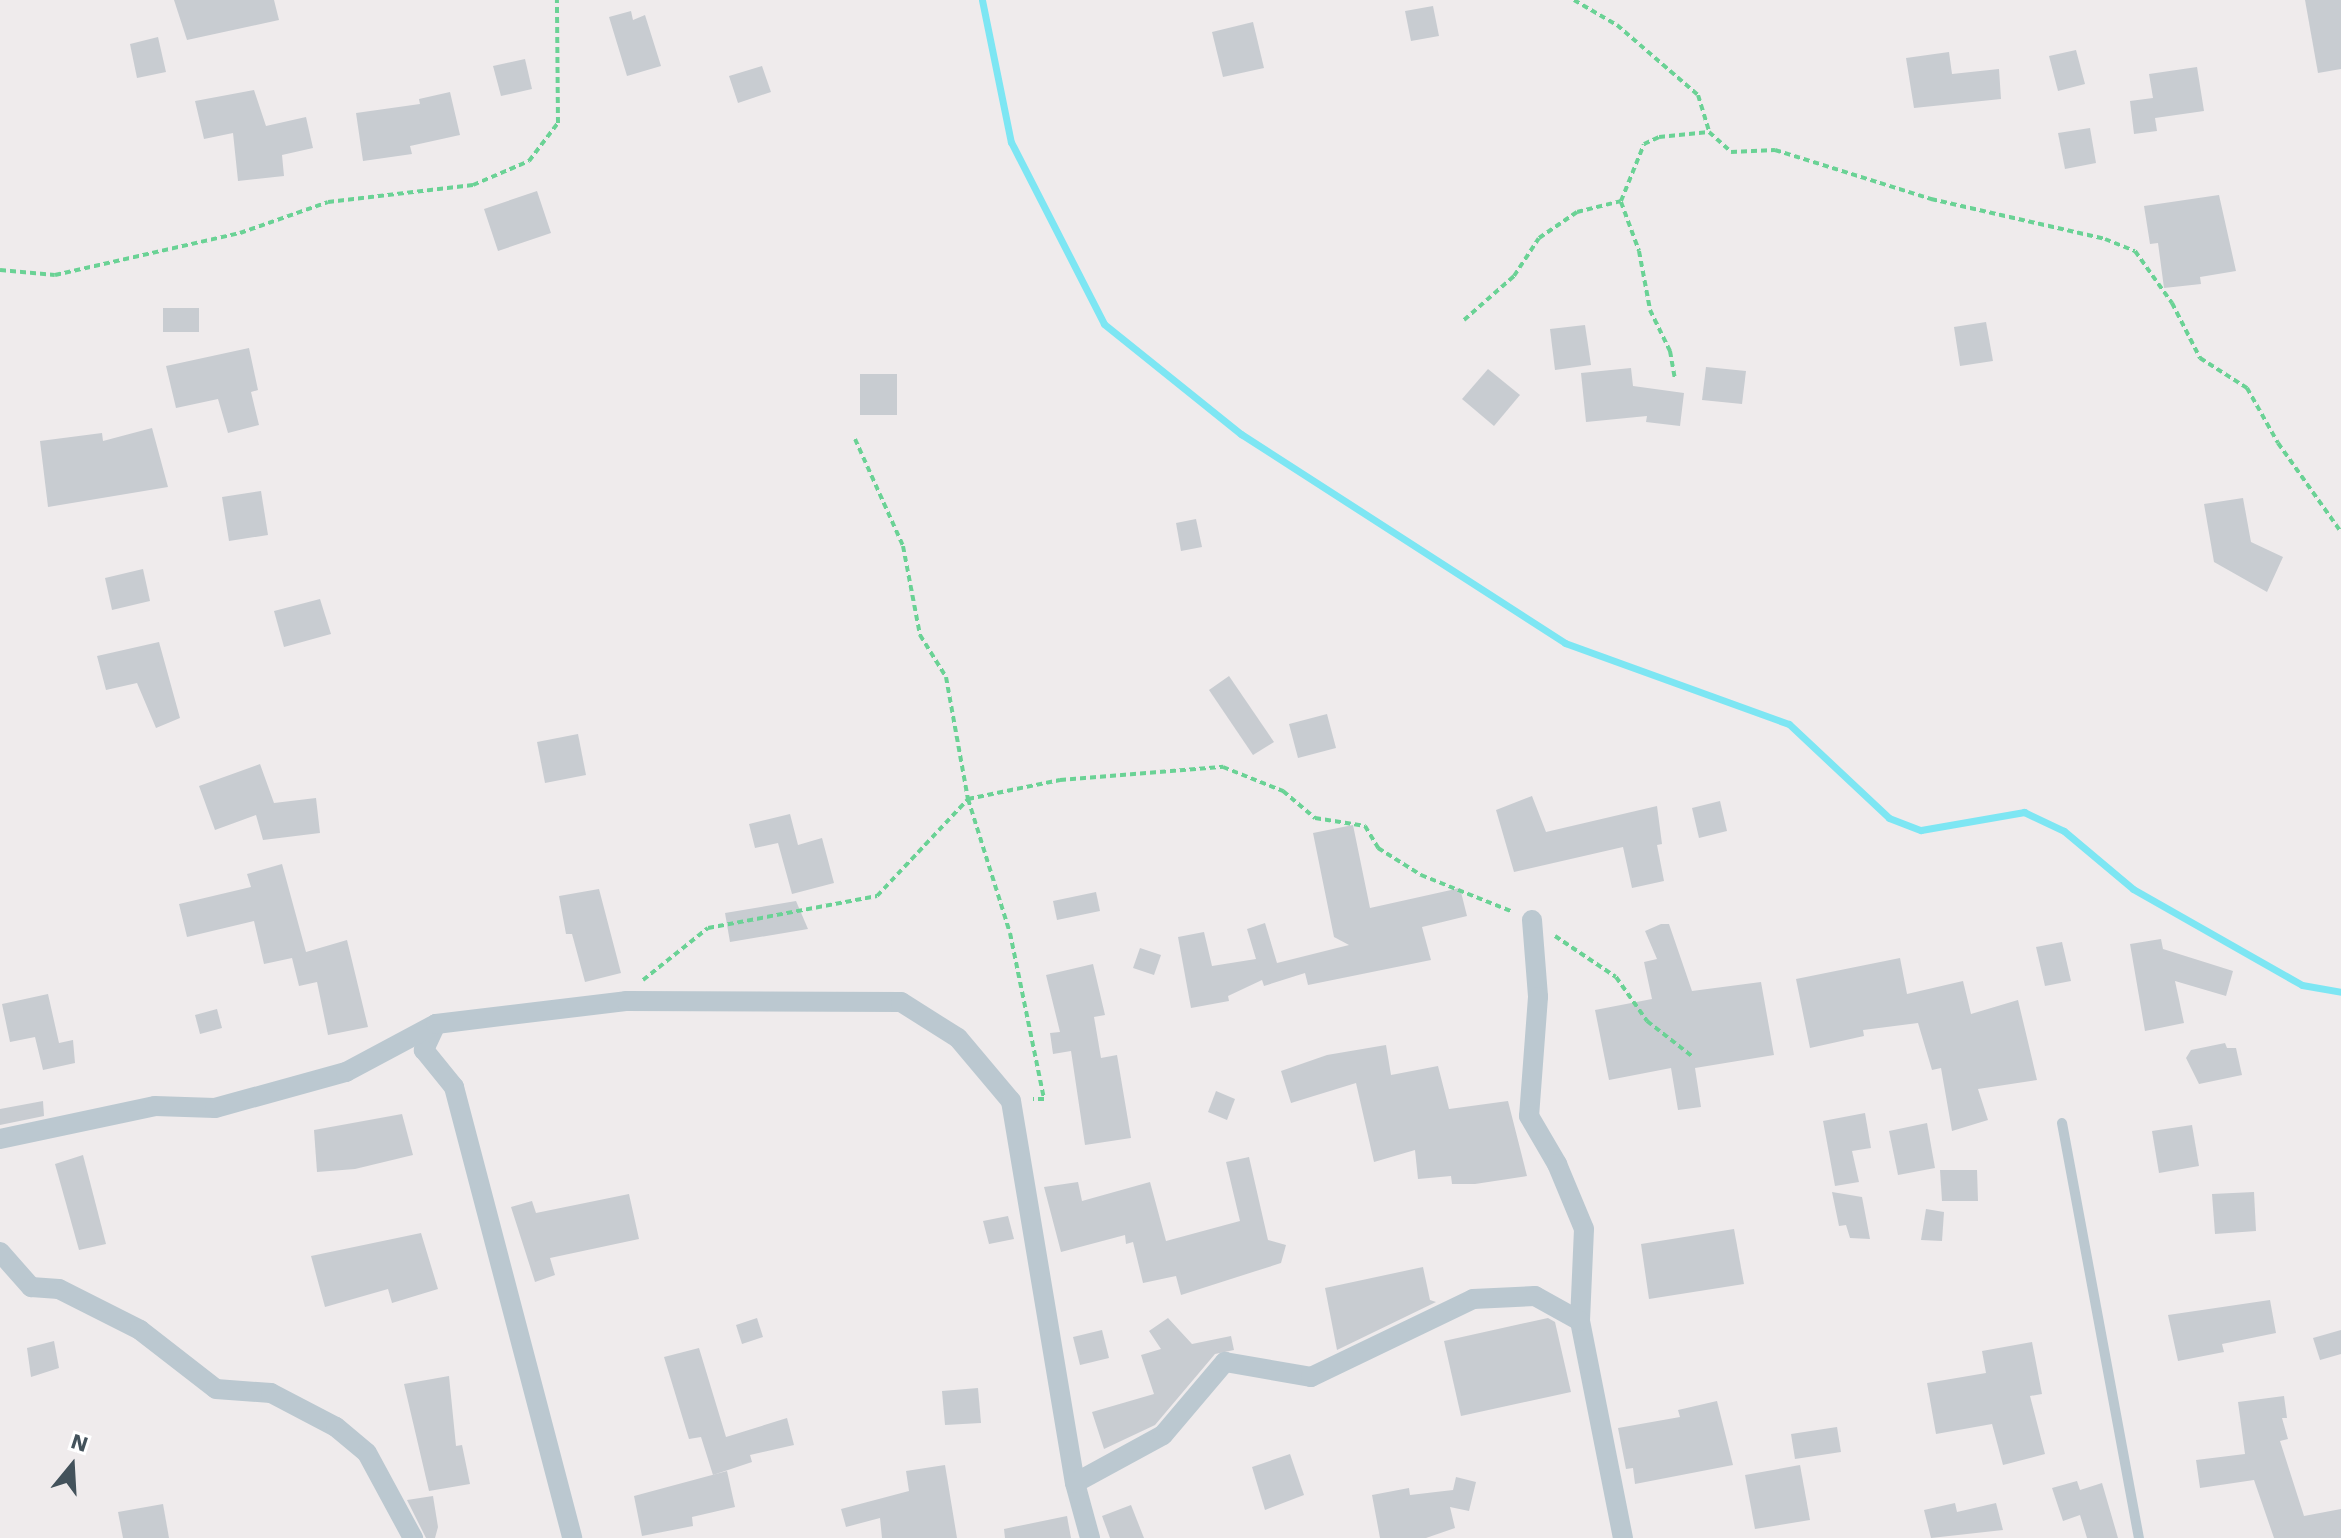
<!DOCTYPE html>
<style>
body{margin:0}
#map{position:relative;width:2341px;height:1538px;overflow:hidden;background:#efebec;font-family:"Work Sans",sans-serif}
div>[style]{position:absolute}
.stream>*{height:7px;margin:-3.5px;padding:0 3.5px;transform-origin:3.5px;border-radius:3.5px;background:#7de6f3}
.building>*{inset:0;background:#c8ccd1}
.path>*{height:4px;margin-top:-2px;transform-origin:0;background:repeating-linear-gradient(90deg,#6ad295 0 6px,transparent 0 10px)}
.service>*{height:10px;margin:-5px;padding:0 5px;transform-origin:5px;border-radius:5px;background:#bbc8d0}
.minor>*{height:20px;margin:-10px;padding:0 10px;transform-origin:10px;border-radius:10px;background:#bbc8d0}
span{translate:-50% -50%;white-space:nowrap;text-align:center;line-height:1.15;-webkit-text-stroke:6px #fff;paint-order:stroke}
.north{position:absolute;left:32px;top:1426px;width:80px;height:80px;-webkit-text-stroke:6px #fff;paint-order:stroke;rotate:18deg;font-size:22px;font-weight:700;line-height:32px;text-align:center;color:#43525b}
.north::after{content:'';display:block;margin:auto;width:28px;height:36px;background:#43525b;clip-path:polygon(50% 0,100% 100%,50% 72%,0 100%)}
</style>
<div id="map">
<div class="stream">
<i style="left:982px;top:0;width:145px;rotate:78.5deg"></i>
<i style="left:1011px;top:142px;width:204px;rotate:62.9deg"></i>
<i style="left:1104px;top:324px;width:176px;rotate:38.8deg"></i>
<i style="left:1241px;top:434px;width:386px;rotate:32.8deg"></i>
<i style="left:1565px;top:643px;width:238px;rotate:19.9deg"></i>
<i style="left:1789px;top:724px;width:137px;rotate:43.2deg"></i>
<i style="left:1889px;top:818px;width:34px;rotate:21deg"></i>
<i style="left:1921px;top:830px;width:105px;rotate:-9.9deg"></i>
<i style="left:2024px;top:812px;width:44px;rotate:25.4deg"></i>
<i style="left:2064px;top:831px;width:90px;rotate:40deg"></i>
<i style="left:2133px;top:889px;width:194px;rotate:29.6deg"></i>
<i style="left:2302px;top:985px;width:40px;rotate:10deg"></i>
</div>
<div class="building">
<i style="clip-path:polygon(174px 0,274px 0,279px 20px,187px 40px)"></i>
<i style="clip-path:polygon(2305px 0,2341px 0,2341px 69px,2318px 73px)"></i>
<i style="clip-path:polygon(1433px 6px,1439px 36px,1411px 41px,1405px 11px)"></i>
<i style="clip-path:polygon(631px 11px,633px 20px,645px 15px,661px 66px,627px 76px,609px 17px)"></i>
<i style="clip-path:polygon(1253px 22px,1264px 68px,1223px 77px,1212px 32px)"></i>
<i style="clip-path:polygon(158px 37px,166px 72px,137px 78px,130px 44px)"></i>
<i style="clip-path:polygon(2076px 50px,2085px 84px,2058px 91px,2049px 56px)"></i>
<i style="clip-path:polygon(1949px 52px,1952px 74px,1999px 69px,2001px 99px,1914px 108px,1906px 58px)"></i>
<i style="clip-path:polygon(525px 59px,532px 89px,501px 96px,493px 66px)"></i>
<i style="clip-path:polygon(762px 66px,771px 92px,738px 103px,729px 76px)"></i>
<i style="clip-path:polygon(2197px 67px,2204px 111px,2155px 118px,2157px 131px,2134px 134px,2130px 101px,2153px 98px,2149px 74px)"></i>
<i style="clip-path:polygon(254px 90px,266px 126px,306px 117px,313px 148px,282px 155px,284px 176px,238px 181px,233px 133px,204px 139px,195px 101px)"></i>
<i style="clip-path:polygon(450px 92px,460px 135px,410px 146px,412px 154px,363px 161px,356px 113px,420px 104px,419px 99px)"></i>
<i style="clip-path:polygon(2090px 128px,2096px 163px,2065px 169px,2058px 133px)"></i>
<i style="clip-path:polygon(537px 191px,551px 233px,498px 251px,484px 209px)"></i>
<i style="clip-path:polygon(2219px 195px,2236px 271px,2200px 277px,2201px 284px,2164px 288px,2158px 243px,2150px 244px,2144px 206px)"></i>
<i style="clip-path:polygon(163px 308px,199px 308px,199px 332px,163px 332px)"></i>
<i style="clip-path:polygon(1986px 322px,1993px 361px,1960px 366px,1954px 327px)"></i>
<i style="clip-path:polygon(1585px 325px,1591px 365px,1555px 370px,1550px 329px)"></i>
<i style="clip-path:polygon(249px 348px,258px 390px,251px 392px,259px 425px,228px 433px,218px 399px,176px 408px,166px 366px)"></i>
<i style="clip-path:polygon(1706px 367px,1746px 371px,1742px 404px,1702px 400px)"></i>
<i style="clip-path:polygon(1631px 368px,1633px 386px,1684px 393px,1680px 426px,1646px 422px,1647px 416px,1586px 422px,1581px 373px)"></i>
<i style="clip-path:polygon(1488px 369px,1520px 395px,1494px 426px,1462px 399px)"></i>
<i style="clip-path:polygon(860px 374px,897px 374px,897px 415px,860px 415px)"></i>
<i style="clip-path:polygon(152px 428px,168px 487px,48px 507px,40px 441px,102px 433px,103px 441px)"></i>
<i style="clip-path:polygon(261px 491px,268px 535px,229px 541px,222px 497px)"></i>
<i style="clip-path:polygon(2243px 498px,2251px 542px,2283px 557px,2267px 592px,2214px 562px,2204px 504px)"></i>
<i style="clip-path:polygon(1196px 519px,1202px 547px,1181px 551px,1176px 523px)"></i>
<i style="clip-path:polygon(143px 569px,150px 601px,112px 610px,105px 578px)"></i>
<i style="clip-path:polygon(320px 599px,331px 634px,284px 647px,274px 611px)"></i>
<i style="clip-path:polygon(159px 642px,180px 718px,156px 728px,137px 683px,106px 690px,97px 656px)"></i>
<i style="clip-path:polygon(1229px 676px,1274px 742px,1253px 755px,1209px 690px)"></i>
<i style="clip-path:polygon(1327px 714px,1336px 748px,1298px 758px,1289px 724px)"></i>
<i style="clip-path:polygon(578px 734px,586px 775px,545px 783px,537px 742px)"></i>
<i style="clip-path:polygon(260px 764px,274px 803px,316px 798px,320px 833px,263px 840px,256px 815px,215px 830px,199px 786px)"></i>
<i style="clip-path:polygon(1532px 796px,1546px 832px,1657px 806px,1662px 844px,1657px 845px,1664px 881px,1632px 888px,1623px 847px,1514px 872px,1496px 810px)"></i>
<i style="clip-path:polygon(1720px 801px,1727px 831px,1699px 838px,1692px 808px)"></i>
<i style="clip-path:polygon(790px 814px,798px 845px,822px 838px,834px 883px,792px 894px,778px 843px,755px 848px,749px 824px)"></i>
<i style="clip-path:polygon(1353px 825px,1370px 908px,1460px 888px,1467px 916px,1422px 927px,1431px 960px,1308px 985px,1305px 973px,1264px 986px,1262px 980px,1228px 996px,1229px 1001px,1191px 1008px,1178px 937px,1204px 932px,1212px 966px,1256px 959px,1247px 929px,1265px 923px,1277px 963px,1349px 945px,1334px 937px,1313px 833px)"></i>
<i style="clip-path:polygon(282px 864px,306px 952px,347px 940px,368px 1027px,328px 1035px,317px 982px,299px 986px,292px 958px,264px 964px,254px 921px,187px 937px,179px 904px,251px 887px,247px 874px)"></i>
<i style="clip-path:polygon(599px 889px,621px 973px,585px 982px,572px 934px,566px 934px,559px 896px)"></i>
<i style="clip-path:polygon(1096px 892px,1100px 911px,1057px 920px,1053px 901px)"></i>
<i style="clip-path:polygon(796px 901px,808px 929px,730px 942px,725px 913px)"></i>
<i style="clip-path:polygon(1661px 924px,1669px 924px,1692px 991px,1761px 982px,1774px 1055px,1695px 1068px,1701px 1107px,1678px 1110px,1671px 1068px,1609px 1080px,1595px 1010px,1652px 999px,1644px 962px,1657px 959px,1645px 931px)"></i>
<i style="clip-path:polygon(2161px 939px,2163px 949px,2233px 971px,2226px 996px,2175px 981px,2184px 1023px,2145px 1031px,2130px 944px)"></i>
<i style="clip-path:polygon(2062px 942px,2071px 981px,2045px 986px,2036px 947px)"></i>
<i style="clip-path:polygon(1140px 948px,1161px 955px,1154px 975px,1133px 968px)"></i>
<i style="clip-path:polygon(1900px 958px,1907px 994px,1963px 981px,1971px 1014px,2018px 1000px,2037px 1080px,1978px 1089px,1988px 1120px,1952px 1131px,1941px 1068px,1932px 1070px,1918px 1023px,1863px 1030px,1864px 1036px,1810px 1048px,1796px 979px)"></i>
<i style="clip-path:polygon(1093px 964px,1105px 1015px,1094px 1017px,1101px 1058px,1117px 1055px,1131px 1138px,1085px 1145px,1071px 1051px,1053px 1054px,1050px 1033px,1060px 1032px,1046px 975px)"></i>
<i style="clip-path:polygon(48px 994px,59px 1043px,73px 1040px,75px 1063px,43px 1070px,35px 1037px,10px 1042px,2px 1004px)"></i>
<i style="clip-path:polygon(217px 1009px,222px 1028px,200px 1034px,195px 1015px)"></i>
<i style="clip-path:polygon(2225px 1043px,2227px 1048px,2236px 1048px,2242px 1075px,2199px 1084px,2186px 1058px,2191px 1050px)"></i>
<i style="clip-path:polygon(1386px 1045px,1391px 1075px,1438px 1066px,1449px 1109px,1508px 1101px,1527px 1176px,1475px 1184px,1452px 1184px,1451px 1176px,1418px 1179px,1415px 1150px,1374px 1162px,1356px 1083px,1291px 1103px,1281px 1071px,1327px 1055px)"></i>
<i style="clip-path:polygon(1216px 1091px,1235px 1099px,1227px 1120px,1208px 1112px)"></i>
<i style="clip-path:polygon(43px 1101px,44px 1116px,0 1125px,0 1109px)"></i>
<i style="clip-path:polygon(1865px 1113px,1871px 1148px,1852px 1151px,1859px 1182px,1835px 1186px,1823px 1121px)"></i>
<i style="clip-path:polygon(402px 1114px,413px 1155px,355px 1169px,317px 1172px,314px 1130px)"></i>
<i style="clip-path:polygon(1927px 1123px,1935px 1168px,1898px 1175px,1889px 1131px)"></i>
<i style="clip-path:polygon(2192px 1125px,2199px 1166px,2159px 1173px,2152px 1131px)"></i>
<i style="clip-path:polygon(83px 1155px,106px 1244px,79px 1250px,55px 1164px)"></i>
<i style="clip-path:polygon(1249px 1157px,1268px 1240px,1286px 1245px,1281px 1263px,1181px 1295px,1176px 1276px,1143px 1283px,1133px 1242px,1126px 1244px,1125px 1235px,1061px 1252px,1044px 1187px,1078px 1182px,1082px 1201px,1150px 1182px,1166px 1241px,1240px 1221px,1226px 1162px)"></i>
<i style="clip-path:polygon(1940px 1170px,1977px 1170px,1978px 1201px,1942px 1201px)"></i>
<i style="clip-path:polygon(1832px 1192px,1862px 1197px,1870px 1239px,1850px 1238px,1846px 1225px,1839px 1226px)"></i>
<i style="clip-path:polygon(2254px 1192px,2256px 1231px,2215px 1234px,2212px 1194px)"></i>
<i style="clip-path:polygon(629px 1194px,639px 1239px,550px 1258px,555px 1275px,535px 1282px,511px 1207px,532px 1201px,536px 1213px)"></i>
<i style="clip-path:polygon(1926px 1209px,1944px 1212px,1942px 1241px,1921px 1240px)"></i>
<i style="clip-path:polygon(1008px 1216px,1014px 1239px,989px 1244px,983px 1221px)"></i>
<i style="clip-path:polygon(1734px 1229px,1744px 1284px,1649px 1299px,1641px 1244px)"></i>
<i style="clip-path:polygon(421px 1233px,438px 1289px,392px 1303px,388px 1289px,325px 1307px,311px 1256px)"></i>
<i style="clip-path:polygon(1423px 1267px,1430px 1300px,1436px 1302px,1337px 1350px,1325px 1288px)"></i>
<i style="clip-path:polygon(2270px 1300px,2276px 1333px,2222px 1344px,2224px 1352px,2178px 1361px,2168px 1315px)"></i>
<i style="clip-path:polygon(757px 1318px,763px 1337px,742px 1344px,736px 1325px)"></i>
<i style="clip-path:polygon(1168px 1318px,1192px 1344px,1231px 1336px,1234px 1350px,1215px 1354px,1155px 1425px,1104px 1449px,1092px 1412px,1154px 1394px,1141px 1355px,1161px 1349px,1149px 1331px)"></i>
<i style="clip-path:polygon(1548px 1318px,1555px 1322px,1571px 1392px,1461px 1416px,1444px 1341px)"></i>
<i style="clip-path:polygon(1102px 1330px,1109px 1358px,1080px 1365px,1073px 1337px)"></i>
<i style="clip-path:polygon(2341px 1330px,2341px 1354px,2320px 1360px,2313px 1338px)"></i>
<i style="clip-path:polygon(54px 1341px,59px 1368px,31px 1377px,27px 1348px)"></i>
<i style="clip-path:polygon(2032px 1342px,2042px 1394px,2030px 1396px,2045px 1454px,2003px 1465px,1992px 1424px,1936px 1434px,1927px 1383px,1986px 1373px,1982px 1351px)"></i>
<i style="clip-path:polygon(699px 1348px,726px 1437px,787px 1418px,794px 1445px,750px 1455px,752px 1462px,713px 1475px,701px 1437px,689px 1439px,664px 1357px)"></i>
<i style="clip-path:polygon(449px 1376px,456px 1446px,462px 1445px,470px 1484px,429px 1491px,404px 1384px)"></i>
<i style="clip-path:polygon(978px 1388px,981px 1423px,945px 1425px,942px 1391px)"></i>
<i style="clip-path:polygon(2284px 1396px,2287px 1418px,2282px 1418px,2288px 1439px,2280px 1441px,2304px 1516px,2341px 1509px,2341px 1538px,2274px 1538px,2254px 1480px,2200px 1488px,2196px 1460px,2245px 1454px,2238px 1402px)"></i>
<i style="clip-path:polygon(1717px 1401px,1733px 1465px,1635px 1484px,1633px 1468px,1626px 1469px,1618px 1428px,1680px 1417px,1678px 1410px)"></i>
<i style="clip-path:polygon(1837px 1427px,1841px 1452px,1795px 1459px,1791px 1434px)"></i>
<i style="clip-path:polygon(1290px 1454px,1304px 1495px,1265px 1510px,1252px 1467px)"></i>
<i style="clip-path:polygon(945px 1465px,957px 1538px,882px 1538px,880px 1518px,846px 1527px,841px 1509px,909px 1491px,906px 1471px)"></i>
<i style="clip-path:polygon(1800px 1465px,1810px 1520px,1755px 1529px,1745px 1475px)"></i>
<i style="clip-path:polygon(727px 1471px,735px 1507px,692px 1517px,693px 1526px,642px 1536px,634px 1496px)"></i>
<i style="clip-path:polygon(1456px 1477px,1476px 1482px,1469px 1511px,1450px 1507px,1455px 1528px,1426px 1538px,1380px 1538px,1372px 1495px,1409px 1488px,1410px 1495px,1453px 1490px)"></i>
<i style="clip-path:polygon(2077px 1481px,2080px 1490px,2102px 1483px,2118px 1538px,2087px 1538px,2080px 1515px,2063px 1521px,2052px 1488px)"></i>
<i style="clip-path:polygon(433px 1496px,438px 1527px,435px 1538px,426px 1538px,407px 1500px)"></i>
<i style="clip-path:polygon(1955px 1503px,1957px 1512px,1996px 1503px,2003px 1530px,1931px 1538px,1924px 1510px)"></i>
<i style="clip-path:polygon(163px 1504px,169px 1538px,123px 1538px,118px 1512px)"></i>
<i style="clip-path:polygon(1131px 1505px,1144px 1538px,1110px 1538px,1102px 1516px)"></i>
<i style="clip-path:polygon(1067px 1516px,1071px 1538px,1005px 1538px,1004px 1529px)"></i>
</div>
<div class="path">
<i style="left:1574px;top:0;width:50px;rotate:30.2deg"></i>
<i style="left:1617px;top:25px;width:107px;rotate:40.8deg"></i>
<i style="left:1698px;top:95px;width:39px;rotate:73deg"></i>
<i style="left:1709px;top:132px;width:30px;rotate:42deg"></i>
<i style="left:1731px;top:152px;width:44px;rotate:-2.6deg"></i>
<i style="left:1775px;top:150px;width:164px;rotate:17.4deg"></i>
<i style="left:1931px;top:199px;width:179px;rotate:12.9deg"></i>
<i style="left:2105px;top:239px;width:32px;rotate:22deg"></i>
<i style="left:2135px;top:251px;width:64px;rotate:54.6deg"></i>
<i style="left:2172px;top:303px;width:62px;rotate:63deg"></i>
<i style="left:2200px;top:358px;width:56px;rotate:32.6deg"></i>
<i style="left:2247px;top:388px;width:63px;rotate:60.6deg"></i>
<i style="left:2278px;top:443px;width:109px;rotate:54.7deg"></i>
<i style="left:1621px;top:202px;width:52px;rotate:69.8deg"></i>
<i style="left:1639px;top:251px;width:60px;rotate:79.4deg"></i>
<i style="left:1650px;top:310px;width:46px;rotate:64deg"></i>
<i style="left:1670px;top:351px;width:27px;rotate:80deg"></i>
<i style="left:0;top:270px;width:55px;rotate:5.2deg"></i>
<i style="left:55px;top:275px;width:190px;rotate:-12.8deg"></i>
<i style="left:240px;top:233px;width:93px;rotate:-19.4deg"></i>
<i style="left:328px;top:202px;width:146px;rotate:-6.7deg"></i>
<i style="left:473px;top:185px;width:61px;rotate:-23.2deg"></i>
<i style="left:529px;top:161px;width:48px;rotate:-52.7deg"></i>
<i style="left:558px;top:123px;width:123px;rotate:-90.5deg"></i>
<i style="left:1464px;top:320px;width:67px;rotate:-41.3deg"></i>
<i style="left:1514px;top:276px;width:45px;rotate:-56.7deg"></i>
<i style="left:1539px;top:238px;width:46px;rotate:-34.4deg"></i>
<i style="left:1577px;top:212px;width:45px;rotate:-14deg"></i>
<i style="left:1621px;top:201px;width:61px;rotate:-68deg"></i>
<i style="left:1644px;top:144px;width:17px;rotate:-25deg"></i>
<i style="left:1659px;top:137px;width:50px;rotate:-5.7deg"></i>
<i style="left:855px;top:439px;width:117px;rotate:65.8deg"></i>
<i style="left:903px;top:546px;width:91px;rotate:79.2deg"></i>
<i style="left:920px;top:635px;width:49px;rotate:58.2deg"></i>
<i style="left:946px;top:677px;width:124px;rotate:79.8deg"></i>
<i style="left:968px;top:799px;width:140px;rotate:72.6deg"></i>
<i style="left:1010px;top:933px;width:169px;rotate:78.4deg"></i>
<i style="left:1044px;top:1099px;width:11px;rotate:180deg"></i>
<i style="left:1555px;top:936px;width:73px;rotate:33.9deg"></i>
<i style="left:1616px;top:977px;width:54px;rotate:54.8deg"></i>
<i style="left:1647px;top:1021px;width:58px;rotate:38deg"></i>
<i style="left:643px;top:980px;width:83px;rotate:-38.7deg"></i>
<i style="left:708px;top:928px;width:172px;rotate:-10.7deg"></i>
<i style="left:877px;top:896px;width:133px;rotate:-46.8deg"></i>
<i style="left:968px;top:799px;width:94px;rotate:-11.7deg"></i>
<i style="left:1060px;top:780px;width:164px;rotate:-4.6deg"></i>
<i style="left:1223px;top:767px;width:65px;rotate:21.8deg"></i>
<i style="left:1283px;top:791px;width:42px;rotate:40.2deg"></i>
<i style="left:1315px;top:818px;width:51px;rotate:9.1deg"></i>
<i style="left:1365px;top:826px;width:26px;rotate:59deg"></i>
<i style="left:1378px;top:848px;width:51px;rotate:32.1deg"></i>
<i style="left:1421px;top:875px;width:99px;rotate:21.9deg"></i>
</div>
<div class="service">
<i style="left:2062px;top:1123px;width:422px;rotate:79.5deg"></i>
</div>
<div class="minor">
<i style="left:1532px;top:920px;width:77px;rotate:85.5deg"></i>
<i style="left:1538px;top:997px;width:119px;rotate:94.3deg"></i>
<i style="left:1529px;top:1116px;width:56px;rotate:59.7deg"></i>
<i style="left:1557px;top:1164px;width:70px;rotate:67.4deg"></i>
<i style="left:1584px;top:1229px;width:92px;rotate:92.5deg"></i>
<i style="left:1580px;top:1321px;width:221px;rotate:78.8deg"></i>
<i style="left:436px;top:1024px;width:29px;rotate:115deg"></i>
<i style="left:424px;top:1050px;width:48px;rotate:51deg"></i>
<i style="left:454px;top:1087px;width:466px;rotate:75.3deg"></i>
<i style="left:0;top:1139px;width:158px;rotate:-12deg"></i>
<i style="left:155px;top:1106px;width:60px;rotate:1.9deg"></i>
<i style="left:215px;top:1108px;width:136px;rotate:-15.4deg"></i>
<i style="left:346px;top:1072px;width:102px;rotate:-28.1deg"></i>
<i style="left:436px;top:1024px;width:191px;rotate:-6.9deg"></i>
<i style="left:626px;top:1001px;width:275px;rotate:0.2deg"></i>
<i style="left:901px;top:1002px;width:67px;rotate:32.3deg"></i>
<i style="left:958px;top:1038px;width:82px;rotate:49.9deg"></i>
<i style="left:1011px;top:1101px;width:387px;rotate:80.5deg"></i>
<i style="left:1075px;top:1483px;width:57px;rotate:74.7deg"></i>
<i style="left:0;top:1252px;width:47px;rotate:48.5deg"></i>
<i style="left:31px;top:1287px;width:28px;rotate:4deg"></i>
<i style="left:59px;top:1289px;width:91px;rotate:26.8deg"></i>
<i style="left:140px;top:1330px;width:96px;rotate:37.8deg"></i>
<i style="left:216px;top:1389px;width:55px;rotate:4.2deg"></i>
<i style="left:271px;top:1393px;width:73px;rotate:27.6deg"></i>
<i style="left:336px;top:1427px;width:40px;rotate:40deg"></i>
<i style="left:367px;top:1453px;width:97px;rotate:61.6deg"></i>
<i style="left:1075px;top:1483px;width:100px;rotate:-28.6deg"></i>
<i style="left:1163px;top:1435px;width:96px;rotate:-49.7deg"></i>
<i style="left:1225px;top:1362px;width:87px;rotate:9.9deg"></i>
<i style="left:1311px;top:1377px;width:180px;rotate:-25.7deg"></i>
<i style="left:1473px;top:1299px;width:62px;rotate:-2.8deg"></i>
<i style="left:1535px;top:1296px;width:51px;rotate:29.1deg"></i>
</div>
<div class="north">N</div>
</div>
